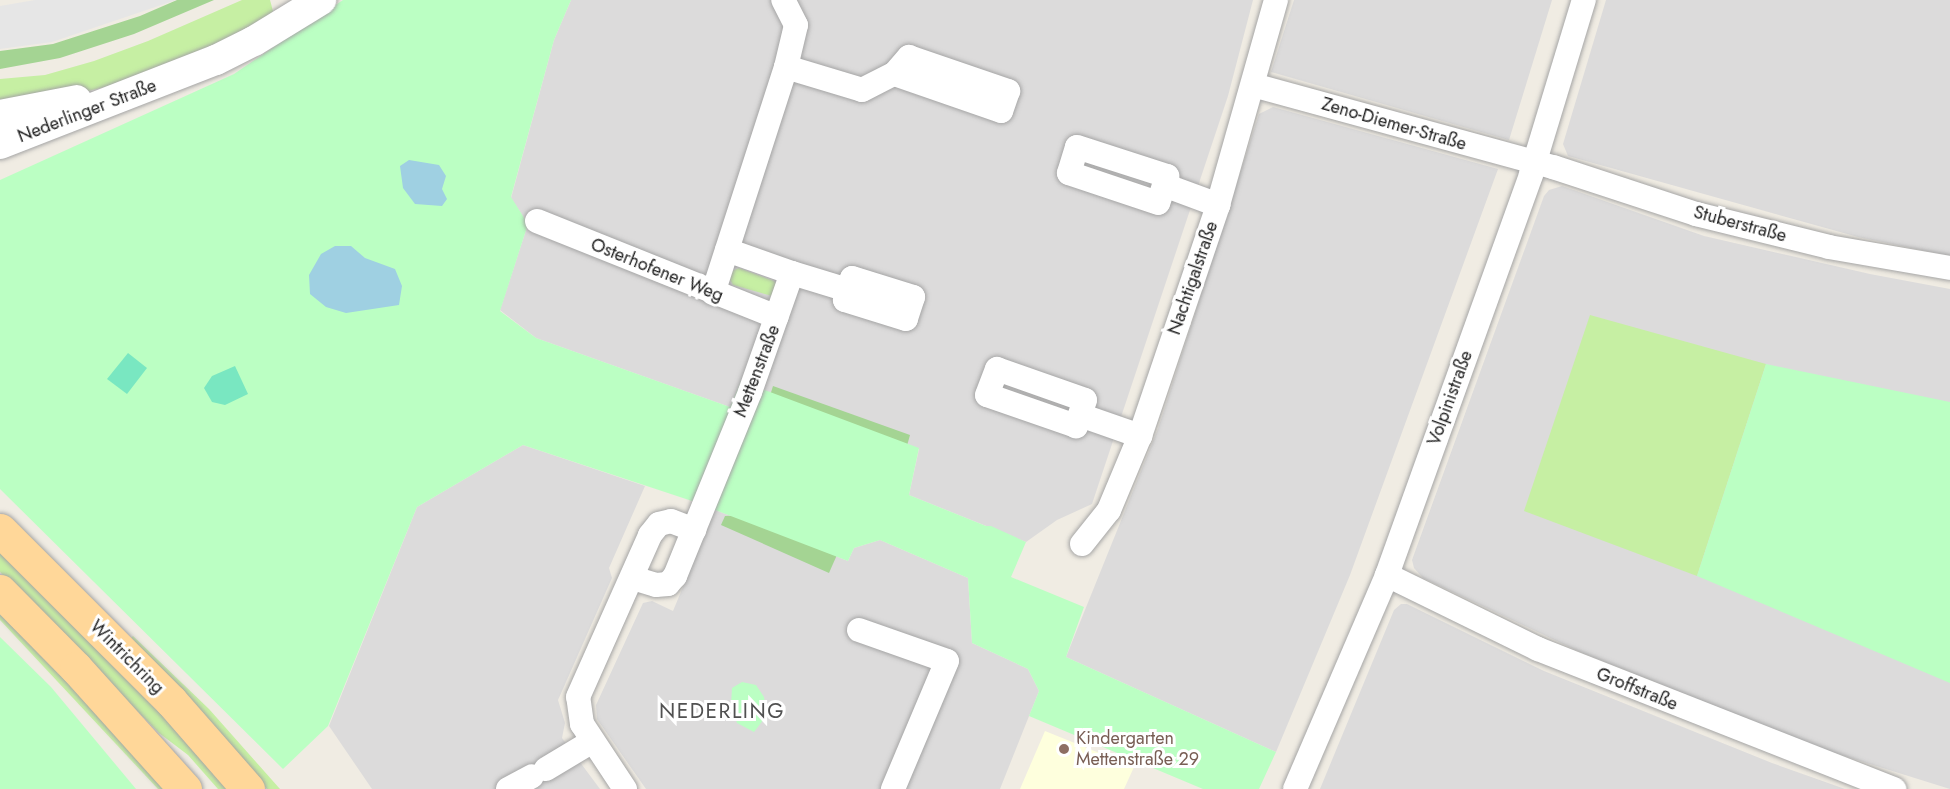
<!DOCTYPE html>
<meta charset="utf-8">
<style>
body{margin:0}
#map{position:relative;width:1950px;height:789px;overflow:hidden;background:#f0ece3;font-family:Jost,sans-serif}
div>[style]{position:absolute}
.residential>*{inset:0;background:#dcdbdb}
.education>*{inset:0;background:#feffdd}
.grass>*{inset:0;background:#c6efa3}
.forest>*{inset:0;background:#a4d493}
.park>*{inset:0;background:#bbffc3}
.pitch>*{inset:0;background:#79e7c1}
.parking>*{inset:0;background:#e6e6e6}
.water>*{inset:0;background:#9fd0e2}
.roads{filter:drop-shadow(0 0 2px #a5a5a5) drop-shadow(0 0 2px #a5a5a5)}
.minor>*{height:24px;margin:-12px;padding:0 12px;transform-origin:12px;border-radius:12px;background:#fff}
.tertiary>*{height:30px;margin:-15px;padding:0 15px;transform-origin:15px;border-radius:15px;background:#fff}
.primary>*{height:33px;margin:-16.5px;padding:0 16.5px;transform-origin:16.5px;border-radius:16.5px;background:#ffd799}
.dots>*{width:16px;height:16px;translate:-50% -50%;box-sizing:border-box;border:3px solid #fff;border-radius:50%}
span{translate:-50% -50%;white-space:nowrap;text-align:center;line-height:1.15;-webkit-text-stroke:6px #fff;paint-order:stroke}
.street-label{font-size:18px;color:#1e1e1e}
.education-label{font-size:18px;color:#785e54}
.left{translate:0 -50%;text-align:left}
.quarter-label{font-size:21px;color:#515151;letter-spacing:1.5px}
</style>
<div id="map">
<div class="residential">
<i style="clip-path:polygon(571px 0,1253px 0,1228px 96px,1092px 504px,1057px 520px,1026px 542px,909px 495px,919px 449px,741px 382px,730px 407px,536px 338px,500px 310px,528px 224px,511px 198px,554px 40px)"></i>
<i style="clip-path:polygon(1294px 0,1552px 0,1509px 140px,1271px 72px)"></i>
<i style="clip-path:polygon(1606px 0,1950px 0,1950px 256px,1858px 237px,1568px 156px,1563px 144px)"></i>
<i style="clip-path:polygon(1273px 107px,1498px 169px,1350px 575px,1276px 752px,1066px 657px,1158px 429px,1259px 114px)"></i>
<i style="clip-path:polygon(1562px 186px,1704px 236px,1870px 274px,1950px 289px,1950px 789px,1822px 749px,1578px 651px,1423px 578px,1414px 568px,1412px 560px,1544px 196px,1549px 190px)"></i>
<i style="clip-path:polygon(523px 445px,645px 486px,609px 568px,612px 578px,558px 700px,565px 723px,562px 738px,600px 789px,372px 789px,329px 726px,417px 507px)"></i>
<i style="clip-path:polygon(715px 510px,848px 561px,854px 548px,880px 540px,968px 578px,972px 643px,1028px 669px,1039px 691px,1000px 789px,646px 789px,597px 719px,596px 705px,643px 603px,652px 601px,673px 611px)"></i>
<i style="clip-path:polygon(1401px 604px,1407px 604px,1544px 671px,1772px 763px,1845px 789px,1320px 789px,1394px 610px)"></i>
</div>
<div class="education">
<i style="clip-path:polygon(1045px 731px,1134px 767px,1124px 789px,1020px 789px)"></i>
</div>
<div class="grass">
<i style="clip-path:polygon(242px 0,270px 0,273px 11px,269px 18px,256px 26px,135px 80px,71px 95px,0 107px,0 79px,45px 75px,94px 61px,148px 41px)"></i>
<i style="clip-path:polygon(739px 268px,774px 281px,776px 283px,772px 296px,733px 285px,729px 278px,732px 271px)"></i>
<i style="clip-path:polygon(1590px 315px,1766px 364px,1697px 576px,1524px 511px)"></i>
<i style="clip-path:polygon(0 549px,179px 729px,232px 789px,218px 789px,188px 755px,159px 733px,0 572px)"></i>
<i style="clip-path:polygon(0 611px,51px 662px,166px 789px,158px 789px,0 620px)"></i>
<i style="clip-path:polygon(133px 636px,209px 709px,280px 789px,267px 789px,222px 735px,130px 639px)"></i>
</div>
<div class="forest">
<i style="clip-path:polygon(177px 0,214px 0,134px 34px,60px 58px,0 69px,0 51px,53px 44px,140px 16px)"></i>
<i style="clip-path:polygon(773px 386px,910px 435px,895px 489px,769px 399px)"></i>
<i style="clip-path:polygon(760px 514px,840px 548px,829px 573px,721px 525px,725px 516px)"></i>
</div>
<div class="park">
<i style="clip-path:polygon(343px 0,571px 0,554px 40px,511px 197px,528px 224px,500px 311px,536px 338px,730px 407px,741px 381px,919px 448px,909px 495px,986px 526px,991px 526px,1026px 542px,1011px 577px,1084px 607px,1066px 657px,1276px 752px,1259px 789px,1203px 789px,1029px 716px,1039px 691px,1028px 669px,972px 643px,968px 578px,880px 540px,854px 548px,848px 561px,689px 500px,523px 445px,417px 507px,328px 726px,283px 769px,0 489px,0 180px,234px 74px)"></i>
<i style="clip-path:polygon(1766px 364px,1950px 402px,1950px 683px,1697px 576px)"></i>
<i style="clip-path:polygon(0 637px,51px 687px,136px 789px,0 789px)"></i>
<i style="clip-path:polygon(742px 682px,756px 685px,764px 697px,767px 715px,754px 732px,737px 723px,731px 704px,732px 688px)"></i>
</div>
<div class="pitch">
<i style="clip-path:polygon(128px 353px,147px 368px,127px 394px,107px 379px)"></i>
<i style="clip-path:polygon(235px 366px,248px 394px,225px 405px,212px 402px,204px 388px,212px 376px)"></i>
</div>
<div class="parking">
<i style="clip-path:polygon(35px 0,176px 0,52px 42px,0 49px,0 6px)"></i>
</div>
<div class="water">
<i style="clip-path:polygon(409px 160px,439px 165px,446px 176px,442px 189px,447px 199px,442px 206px,415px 204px,403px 188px,400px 166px)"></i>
<i style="clip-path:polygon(335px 246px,351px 246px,365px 258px,395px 269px,402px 286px,399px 305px,346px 313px,326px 307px,310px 294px,309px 275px,321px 254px)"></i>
</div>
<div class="roads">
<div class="minor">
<i style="left:786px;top:67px;width:79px;rotate:16.8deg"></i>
<i style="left:862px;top:90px;width:36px;rotate:-27deg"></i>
<i style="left:894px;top:74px;width:23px;rotate:-49deg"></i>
<i style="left:909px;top:57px;width:105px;rotate:19deg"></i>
<i style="left:1008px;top:91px;width:21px;rotate:109deg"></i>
<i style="left:1001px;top:111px;width:113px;rotate:-160.9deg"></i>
<i style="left:1253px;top:85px;width:311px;rotate:15.3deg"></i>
<i style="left:1553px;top:167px;width:151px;rotate:18.2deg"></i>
<i style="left:1696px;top:214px;width:137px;rotate:13.9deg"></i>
<i style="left:1829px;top:247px;width:123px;rotate:9.8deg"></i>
<i style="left:1077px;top:147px;width:95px;rotate:17.9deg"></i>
<i style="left:1167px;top:176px;width:28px;rotate:108deg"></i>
<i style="left:1158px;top:203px;width:94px;rotate:-161.4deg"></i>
<i style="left:1069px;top:173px;width:27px;rotate:-73deg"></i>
<i style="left:1164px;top:185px;width:58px;rotate:20.3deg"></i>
<i style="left:537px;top:221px;width:258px;rotate:21.8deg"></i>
<i style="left:792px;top:273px;width:59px;rotate:16.9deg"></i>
<i style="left:852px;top:278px;width:64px;rotate:17.3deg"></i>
<i style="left:913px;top:297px;width:23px;rotate:108deg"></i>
<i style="left:906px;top:319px;width:64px;rotate:-162.7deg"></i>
<i style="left:845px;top:300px;width:23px;rotate:-72deg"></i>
<i style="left:713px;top:293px;width:237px;rotate:-72.1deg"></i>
<i style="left:786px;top:67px;width:43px;rotate:-76.6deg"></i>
<i style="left:796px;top:25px;width:28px;rotate:-117deg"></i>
<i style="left:997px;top:369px;width:93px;rotate:19.4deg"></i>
<i style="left:1085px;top:400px;width:28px;rotate:109deg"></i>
<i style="left:1076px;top:426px;width:94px;rotate:-160.8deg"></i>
<i style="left:987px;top:395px;width:28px;rotate:-69deg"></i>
<i style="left:1080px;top:415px;width:64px;rotate:19.3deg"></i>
<i style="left:1082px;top:544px;width:43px;rotate:-51.5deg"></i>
<i style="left:1109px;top:510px;width:80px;rotate:-67.3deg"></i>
<i style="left:1140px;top:436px;width:244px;rotate:-71.3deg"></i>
<i style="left:1218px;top:205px;width:213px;rotate:-74.2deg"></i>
<i style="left:1387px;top:575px;width:168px;rotate:26.1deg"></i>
<i style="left:1538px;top:649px;width:383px;rotate:21.5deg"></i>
<i style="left:633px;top:578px;width:24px;rotate:17deg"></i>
<i style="left:656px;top:585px;width:12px;rotate:-5deg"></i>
<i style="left:668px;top:584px;width:11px;rotate:-49deg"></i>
<i style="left:675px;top:576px;width:199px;rotate:-67.8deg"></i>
<i style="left:750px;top:392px;width:126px;rotate:-70.6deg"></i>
<i style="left:792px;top:273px;width:69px;rotate:-160.5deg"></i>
<i style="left:859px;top:630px;width:93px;rotate:19.4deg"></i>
<i style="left:947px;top:661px;width:139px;rotate:112.9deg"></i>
<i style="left:546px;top:769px;width:52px;rotate:-31deg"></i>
<i style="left:508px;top:789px;width:27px;rotate:-28deg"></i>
<i style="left:625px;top:789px;width:78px;rotate:-123.5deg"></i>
<i style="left:582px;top:724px;width:27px;rotate:-98deg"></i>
<i style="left:578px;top:697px;width:177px;rotate:-66deg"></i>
<i style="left:650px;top:535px;width:14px;rotate:-51deg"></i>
<i style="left:659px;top:524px;width:12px;rotate:-14deg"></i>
<i style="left:671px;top:521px;width:25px;rotate:21deg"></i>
<i style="left:1295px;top:789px;width:233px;rotate:-66.7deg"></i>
<i style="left:1387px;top:575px;width:426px;rotate:-70.2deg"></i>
<i style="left:1531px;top:174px;width:182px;rotate:-73.1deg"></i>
</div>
<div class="tertiary">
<i style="left:0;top:115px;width:78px;rotate:-11deg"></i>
<i style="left:0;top:144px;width:232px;rotate:-21.3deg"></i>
<i style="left:216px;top:60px;width:42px;rotate:-26.6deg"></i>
<i style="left:254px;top:41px;width:79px;rotate:-31.5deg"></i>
</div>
<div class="primary">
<i style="left:0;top:530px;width:242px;rotate:45deg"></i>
<i style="left:171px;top:701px;width:117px;rotate:48.8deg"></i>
<i style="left:0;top:591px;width:108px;rotate:45.4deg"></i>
<i style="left:76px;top:668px;width:163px;rotate:48deg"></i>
</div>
</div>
<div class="dots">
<i style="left:1064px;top:749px;background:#8d6e63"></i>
</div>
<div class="street-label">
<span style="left:87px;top:111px;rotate:-21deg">Nederlinger Straße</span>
<span style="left:1394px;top:124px;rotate:16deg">Zeno-Diemer-Straße</span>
<span style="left:1740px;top:224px;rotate:15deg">Stuberstraße</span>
<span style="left:657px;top:270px;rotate:22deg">Osterhofener Weg</span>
<span style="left:1193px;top:278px;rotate:-71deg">Nachtigalstraße</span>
<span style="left:757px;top:371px;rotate:-69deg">Mettenstraße</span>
<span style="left:1450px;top:398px;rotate:-70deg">Volpinistraße</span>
<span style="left:127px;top:657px;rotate:45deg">Wintrichring</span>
<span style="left:1637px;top:689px;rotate:22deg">Groffstraße</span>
</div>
<div class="education-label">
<span class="left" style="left:1076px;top:749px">Kindergarten<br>Mettenstraße 29</span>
</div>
<div class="quarter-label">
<span style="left:722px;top:711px">NEDERLING</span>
</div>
</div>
